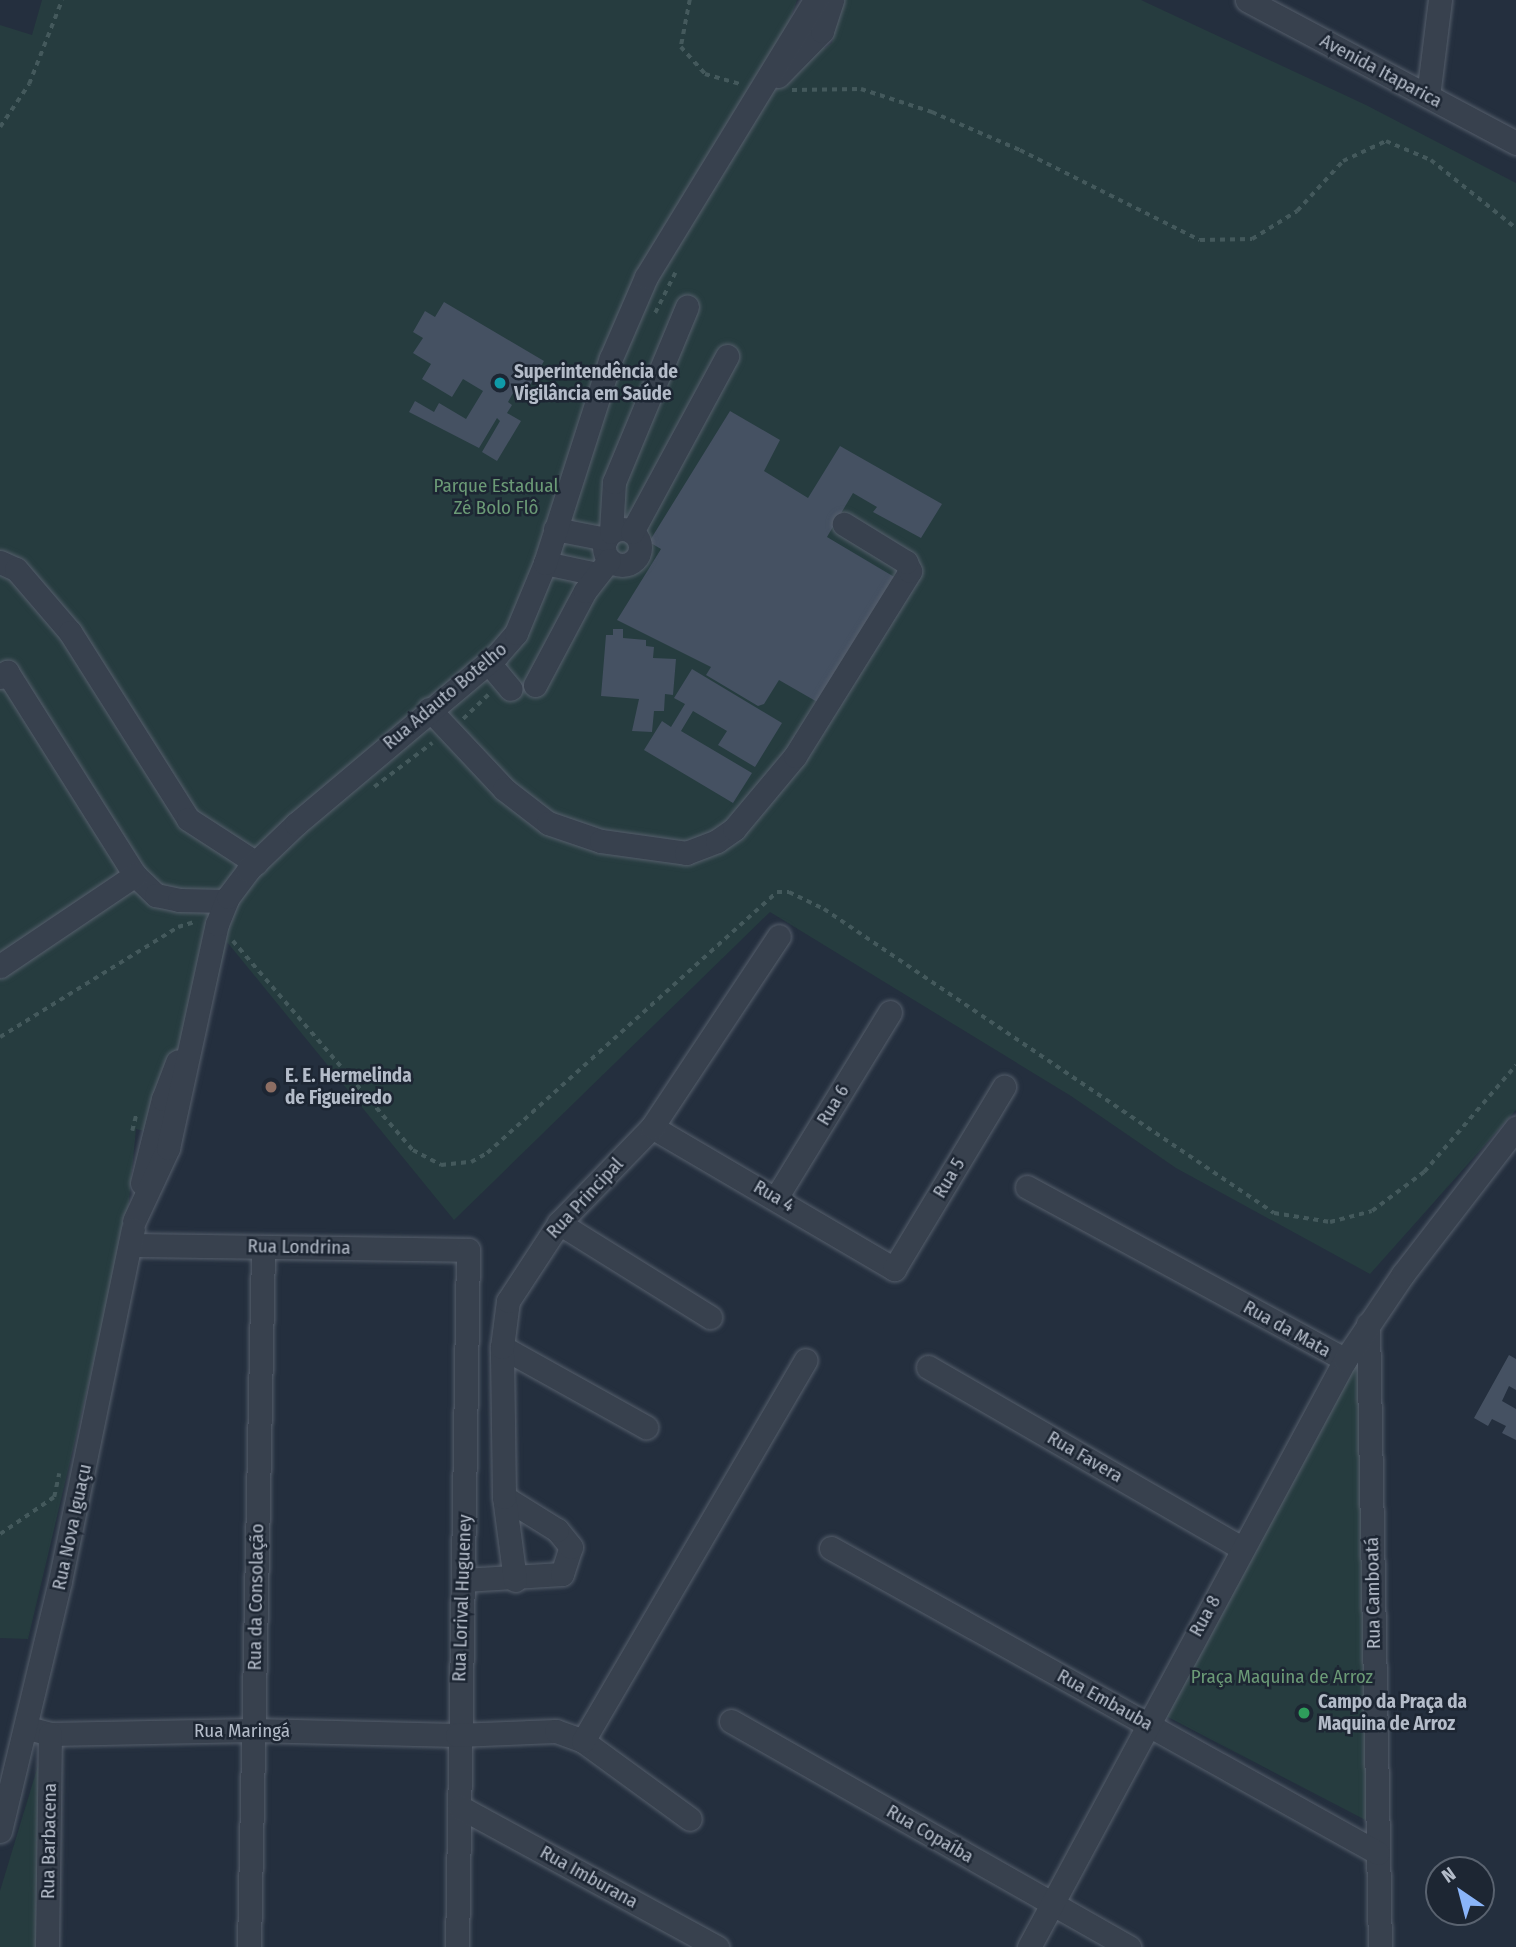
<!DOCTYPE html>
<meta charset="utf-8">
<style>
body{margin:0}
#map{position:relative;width:1516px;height:1947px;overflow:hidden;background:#242f3e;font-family:"Fira Sans Condensed",sans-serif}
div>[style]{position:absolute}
.green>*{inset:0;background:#263c3f}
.building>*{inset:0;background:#455162}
.path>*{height:3.5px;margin-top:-1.75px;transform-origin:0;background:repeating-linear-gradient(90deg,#44595c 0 5px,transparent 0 10px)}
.roads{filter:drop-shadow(0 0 2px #565f6c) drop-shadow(0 0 2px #565f6c)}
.minor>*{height:23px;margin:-11.5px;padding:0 11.5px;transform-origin:11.5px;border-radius:11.5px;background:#38414e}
.minor>.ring{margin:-11.5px;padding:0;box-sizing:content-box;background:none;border:23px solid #38414e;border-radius:50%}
.dots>*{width:19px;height:19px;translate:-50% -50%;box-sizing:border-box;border:4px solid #1d2633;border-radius:50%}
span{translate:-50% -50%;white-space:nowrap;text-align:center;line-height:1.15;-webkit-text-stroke:5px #1d2633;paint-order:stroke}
.street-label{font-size:19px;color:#b4bcc9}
.poi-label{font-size:19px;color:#b4bcc9;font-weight:700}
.left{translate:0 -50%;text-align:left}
.park-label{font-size:19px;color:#6b9a76}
.north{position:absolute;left:1425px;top:1856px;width:70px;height:70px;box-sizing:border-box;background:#1d2633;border:2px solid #59626f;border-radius:50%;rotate:325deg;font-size:19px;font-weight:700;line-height:28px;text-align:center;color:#b4bcc9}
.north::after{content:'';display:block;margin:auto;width:24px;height:32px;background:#8ab4f8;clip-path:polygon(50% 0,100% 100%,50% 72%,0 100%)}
</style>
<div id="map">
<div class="green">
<i style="clip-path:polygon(42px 0,797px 0,786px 30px,825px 48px,832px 43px,840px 0,1141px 0,1366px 105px,1516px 183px,1516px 1110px,1370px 1274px,1176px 1168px,1071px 1096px,770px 912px,454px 1220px,227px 942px,178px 1139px,136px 1129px,127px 1221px,28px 1639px,0 1638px,0 25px,32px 35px)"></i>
<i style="clip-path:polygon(1357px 1355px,1377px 1826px,1162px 1714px)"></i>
<i style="clip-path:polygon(40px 1759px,37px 1947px,0 1947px,0 1891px)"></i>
</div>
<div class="building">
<i style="clip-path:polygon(444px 302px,544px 361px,526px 392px,517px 386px,508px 402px,512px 405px,507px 413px,521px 421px,497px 461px,482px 452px,500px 421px,497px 418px,479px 448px,409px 412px,415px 401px,434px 412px,439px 403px,466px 419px,483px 391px,463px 379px,452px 397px,422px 379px,431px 364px,413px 353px,423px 338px,413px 332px,425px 311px,435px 317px)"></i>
<i style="clip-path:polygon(730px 411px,780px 440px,764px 471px,808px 498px,840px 446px,942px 504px,921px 538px,873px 512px,877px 507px,853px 493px,827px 537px,896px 578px,819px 703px,779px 680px,764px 704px,758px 706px,706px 675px,711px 667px,617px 620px,661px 549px,649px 542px)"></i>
<i style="clip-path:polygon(613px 629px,623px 629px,623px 638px,646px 640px,646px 646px,654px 647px,653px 658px,676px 659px,673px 695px,665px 694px,664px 711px,654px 711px,652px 732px,632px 731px,639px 699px,601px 696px,606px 635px,613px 635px)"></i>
<i style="clip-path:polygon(692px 669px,782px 723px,755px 767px,718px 745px,727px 731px,693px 711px,681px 731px,752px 773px,733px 803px,644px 750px,662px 721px,671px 727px,685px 704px,674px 698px)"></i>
<i style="clip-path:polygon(1509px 1355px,1516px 1359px,1516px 1390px,1509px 1386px,1502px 1401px,1516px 1409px,1516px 1440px,1502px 1433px,1506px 1426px,1492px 1419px,1488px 1426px,1474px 1418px)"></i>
</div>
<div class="path">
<i style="left:690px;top:0;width:48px;rotate:100.8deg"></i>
<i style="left:681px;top:47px;width:36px;rotate:48deg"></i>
<i style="left:705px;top:74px;width:36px;rotate:16deg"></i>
<i style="left:792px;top:90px;width:69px;rotate:-0.8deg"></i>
<i style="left:861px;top:89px;width:75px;rotate:17.9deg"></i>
<i style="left:932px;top:112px;width:96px;rotate:23.4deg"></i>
<i style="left:1020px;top:150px;width:201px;rotate:26.6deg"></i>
<i style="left:1200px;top:240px;width:52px;rotate:-1.1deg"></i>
<i style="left:1252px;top:239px;width:53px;rotate:-31.9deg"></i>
<i style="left:1297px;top:211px;width:68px;rotate:-47.4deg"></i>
<i style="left:1343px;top:161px;width:47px;rotate:-24.9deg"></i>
<i style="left:1386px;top:141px;width:49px;rotate:22.9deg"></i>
<i style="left:1431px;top:160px;width:109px;rotate:38.7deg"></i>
<i style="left:0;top:127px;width:52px;rotate:-56deg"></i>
<i style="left:29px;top:84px;width:90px;rotate:-68.6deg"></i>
<i style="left:655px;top:313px;width:45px;rotate:-63.4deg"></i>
<i style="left:463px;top:719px;width:37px;rotate:-44deg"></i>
<i style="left:374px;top:787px;width:73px;rotate:-37.2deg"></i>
<i style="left:233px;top:941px;width:276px;rotate:49.3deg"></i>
<i style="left:413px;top:1150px;width:32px;rotate:28deg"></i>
<i style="left:441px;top:1165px;width:30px;rotate:-6deg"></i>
<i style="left:471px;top:1162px;width:18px;rotate:-29deg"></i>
<i style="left:487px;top:1153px;width:390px;rotate:-42deg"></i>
<i style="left:777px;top:892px;width:12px"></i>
<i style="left:789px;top:892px;width:39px;rotate:26deg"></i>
<i style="left:824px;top:909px;width:543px;rotate:34.04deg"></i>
<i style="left:1274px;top:1213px;width:57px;rotate:9.1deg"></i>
<i style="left:1330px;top:1222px;width:43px;rotate:-14.7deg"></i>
<i style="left:1372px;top:1211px;width:65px;rotate:-36.9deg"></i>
<i style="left:1424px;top:1172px;width:141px;rotate:-49.3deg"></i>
<i style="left:0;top:1037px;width:209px;rotate:-31.7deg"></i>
<i style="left:178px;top:927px;width:17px;rotate:-17deg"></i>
<i style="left:132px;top:1131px;width:16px;rotate:-76deg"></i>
<i style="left:0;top:1534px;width:65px;rotate:-34.4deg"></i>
<i style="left:54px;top:1497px;width:24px;rotate:-78deg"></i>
</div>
<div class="roads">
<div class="minor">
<i style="left:1247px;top:0;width:305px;rotate:28deg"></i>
<i style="left:778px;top:76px;width:63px;rotate:-45.6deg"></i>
<i style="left:822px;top:31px;width:33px;rotate:-72deg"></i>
<i style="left:1428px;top:96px;width:97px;rotate:-82.9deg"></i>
<i class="ring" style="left:604px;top:529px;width:13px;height:13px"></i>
<i style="left:555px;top:529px;width:52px;rotate:11.1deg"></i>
<i style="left:611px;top:532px;width:50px;rotate:-86.6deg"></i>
<i style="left:614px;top:482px;width:190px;rotate:-67.4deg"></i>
<i style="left:632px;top:532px;width:200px;rotate:-61.6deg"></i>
<i style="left:0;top:562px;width:17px;rotate:24deg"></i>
<i style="left:16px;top:569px;width:83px;rotate:49.4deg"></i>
<i style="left:70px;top:632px;width:221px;rotate:57.7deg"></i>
<i style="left:188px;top:819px;width:81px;rotate:32.9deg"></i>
<i style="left:545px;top:563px;width:53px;rotate:11.9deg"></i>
<i style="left:488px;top:662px;width:35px;rotate:50deg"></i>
<i style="left:0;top:677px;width:9px;rotate:-36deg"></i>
<i style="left:7px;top:672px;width:240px;rotate:57.8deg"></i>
<i style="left:135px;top:875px;width:29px;rotate:44deg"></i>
<i style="left:156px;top:895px;width:24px;rotate:12deg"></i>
<i style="left:179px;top:900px;width:47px;rotate:1.2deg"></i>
<i style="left:535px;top:685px;width:106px;rotate:-62deg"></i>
<i style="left:585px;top:591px;width:39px;rotate:-52deg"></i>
<i style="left:429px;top:709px;width:110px;rotate:46.8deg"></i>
<i style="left:504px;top:789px;width:56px;rotate:37.7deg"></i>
<i style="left:548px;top:823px;width:56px;rotate:18.8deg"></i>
<i style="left:601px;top:841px;width:86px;rotate:8deg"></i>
<i style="left:686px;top:853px;width:33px;rotate:-21deg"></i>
<i style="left:717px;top:841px;width:21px;rotate:-35deg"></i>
<i style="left:734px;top:829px;width:95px;rotate:-50.1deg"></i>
<i style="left:795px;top:756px;width:218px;rotate:-58.1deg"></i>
<i style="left:910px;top:571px;width:10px;rotate:-114deg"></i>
<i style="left:906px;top:562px;width:73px;rotate:-148.5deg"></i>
<i style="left:0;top:966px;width:163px;rotate:-34deg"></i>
<i style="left:652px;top:1127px;width:281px;rotate:30.4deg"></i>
<i style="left:894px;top:1269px;width:213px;rotate:-58.9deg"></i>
<i style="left:142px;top:1183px;width:87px;rotate:-76deg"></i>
<i style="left:163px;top:1099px;width:40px;rotate:-69deg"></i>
<i style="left:1027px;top:1187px;width:362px;rotate:28.5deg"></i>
<i style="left:776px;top:1198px;width:218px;rotate:-58.5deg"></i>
<i style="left:134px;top:1221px;width:81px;rotate:-65deg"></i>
<i style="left:168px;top:1148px;width:229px;rotate:-77.7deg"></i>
<i style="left:217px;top:924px;width:29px;rotate:-68deg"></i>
<i style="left:228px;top:897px;width:34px;rotate:-53deg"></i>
<i style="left:248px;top:870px;width:66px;rotate:-43.8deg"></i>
<i style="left:296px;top:824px;width:263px;rotate:-40.1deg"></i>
<i style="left:497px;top:655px;width:29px;rotate:-49deg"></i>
<i style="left:516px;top:633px;width:76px;rotate:-67.5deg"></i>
<i style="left:545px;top:563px;width:215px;rotate:-72.2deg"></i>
<i style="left:611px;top:358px;width:88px;rotate:-66.6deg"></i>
<i style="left:646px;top:277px;width:324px;rotate:-58.6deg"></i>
<i style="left:559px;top:1223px;width:178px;rotate:31.9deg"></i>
<i style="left:130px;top:1245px;width:338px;rotate:0.8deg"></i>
<i style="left:468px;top:1250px;width:697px;rotate:90.9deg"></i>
<i style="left:1368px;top:1324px;width:623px;rotate:88.9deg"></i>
<i style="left:502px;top:1347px;width:165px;rotate:29.1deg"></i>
<i style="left:928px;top:1367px;width:362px;rotate:30deg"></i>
<i style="left:831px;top:1548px;width:626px;rotate:29.14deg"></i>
<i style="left:464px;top:1580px;width:98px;rotate:-3.5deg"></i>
<i style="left:562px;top:1574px;width:28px;rotate:-72deg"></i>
<i style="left:571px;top:1547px;width:22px;rotate:-129deg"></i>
<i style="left:557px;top:1530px;width:62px;rotate:-148.1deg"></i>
<i style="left:515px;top:1580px;width:84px;rotate:-97.5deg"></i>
<i style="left:504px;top:1497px;width:150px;rotate:-90.8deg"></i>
<i style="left:502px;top:1347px;width:46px;rotate:-82.6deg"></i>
<i style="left:508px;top:1301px;width:93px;rotate:-56.8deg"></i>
<i style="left:559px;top:1223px;width:134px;rotate:-45.9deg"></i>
<i style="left:652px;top:1127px;width:229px;rotate:-56.4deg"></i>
<i style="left:731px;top:1721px;width:458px;rotate:29.6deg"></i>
<i style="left:28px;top:1728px;width:23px;rotate:15deg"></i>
<i style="left:50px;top:1734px;width:203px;rotate:-1.1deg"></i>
<i style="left:253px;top:1730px;width:204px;rotate:1.4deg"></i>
<i style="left:457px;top:1735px;width:99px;rotate:-2.3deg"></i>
<i style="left:556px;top:1731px;width:29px;rotate:20deg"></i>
<i style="left:583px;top:1741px;width:132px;rotate:36.1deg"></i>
<i style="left:583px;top:1741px;width:441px;rotate:-59.7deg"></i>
<i style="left:460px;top:1807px;width:293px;rotate:28.6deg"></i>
<i style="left:0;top:1831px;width:257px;rotate:-76.5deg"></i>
<i style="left:60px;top:1581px;width:359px;rotate:-78.3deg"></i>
<i style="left:47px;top:1947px;width:213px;rotate:-89.2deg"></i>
<i style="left:249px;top:1947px;width:700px;rotate:-88.85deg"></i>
<i style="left:1029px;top:1947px;width:667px;rotate:-61.71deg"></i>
<i style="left:1345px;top:1360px;width:104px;rotate:-56deg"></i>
<i style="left:1403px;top:1274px;width:185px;rotate:-52.3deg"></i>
</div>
</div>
<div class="dots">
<i style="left:500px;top:383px;background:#0f9aa8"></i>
<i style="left:271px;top:1087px;background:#8d6e63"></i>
<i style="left:1304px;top:1713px;background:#2e9e5b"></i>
</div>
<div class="street-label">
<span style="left:1381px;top:71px;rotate:28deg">Avenida Itaparica</span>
<span style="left:445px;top:696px;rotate:-40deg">Rua Adauto Botelho</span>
<span style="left:833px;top:1105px;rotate:-59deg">Rua 6</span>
<span style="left:949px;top:1178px;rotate:-59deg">Rua 5</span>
<span style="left:774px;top:1196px;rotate:30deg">Rua 4</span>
<span style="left:585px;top:1198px;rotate:-47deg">Rua Principal</span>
<span style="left:299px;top:1247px;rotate:1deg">Rua Londrina</span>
<span style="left:1287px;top:1329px;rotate:29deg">Rua da Mata</span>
<span style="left:1085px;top:1457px;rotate:30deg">Rua Favera</span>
<span style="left:72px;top:1527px;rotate:-78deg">Rua Nova Iguaçu</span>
<span style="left:1373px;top:1593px;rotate:-91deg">Rua Camboatá</span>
<span style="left:256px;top:1597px;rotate:-89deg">Rua da Consolação</span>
<span style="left:462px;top:1598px;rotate:-88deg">Rua Lorival Hugueney</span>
<span style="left:1205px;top:1616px;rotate:-61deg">Rua 8</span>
<span style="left:1105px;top:1700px;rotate:29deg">Rua Embauba</span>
<span style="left:242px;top:1731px">Rua Maringá</span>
<span style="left:930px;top:1834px;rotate:30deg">Rua Copaíba</span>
<span style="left:49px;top:1841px;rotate:-89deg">Rua Barbacena</span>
<span style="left:589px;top:1877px;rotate:29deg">Rua Imburana</span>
</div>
<div class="poi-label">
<span class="left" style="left:514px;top:383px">Superintendência de<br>Vigilância em Saúde</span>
<span class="left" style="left:285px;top:1087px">E. E. Hermelinda<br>de Figueiredo</span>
<span class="left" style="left:1318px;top:1713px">Campo da Praça da<br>Maquina de Arroz</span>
</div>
<div class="park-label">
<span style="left:496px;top:497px">Parque Estadual<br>Zé Bolo Flô</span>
<span style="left:1282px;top:1677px">Praça Maquina de Arroz</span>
</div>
<div class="north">N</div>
</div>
